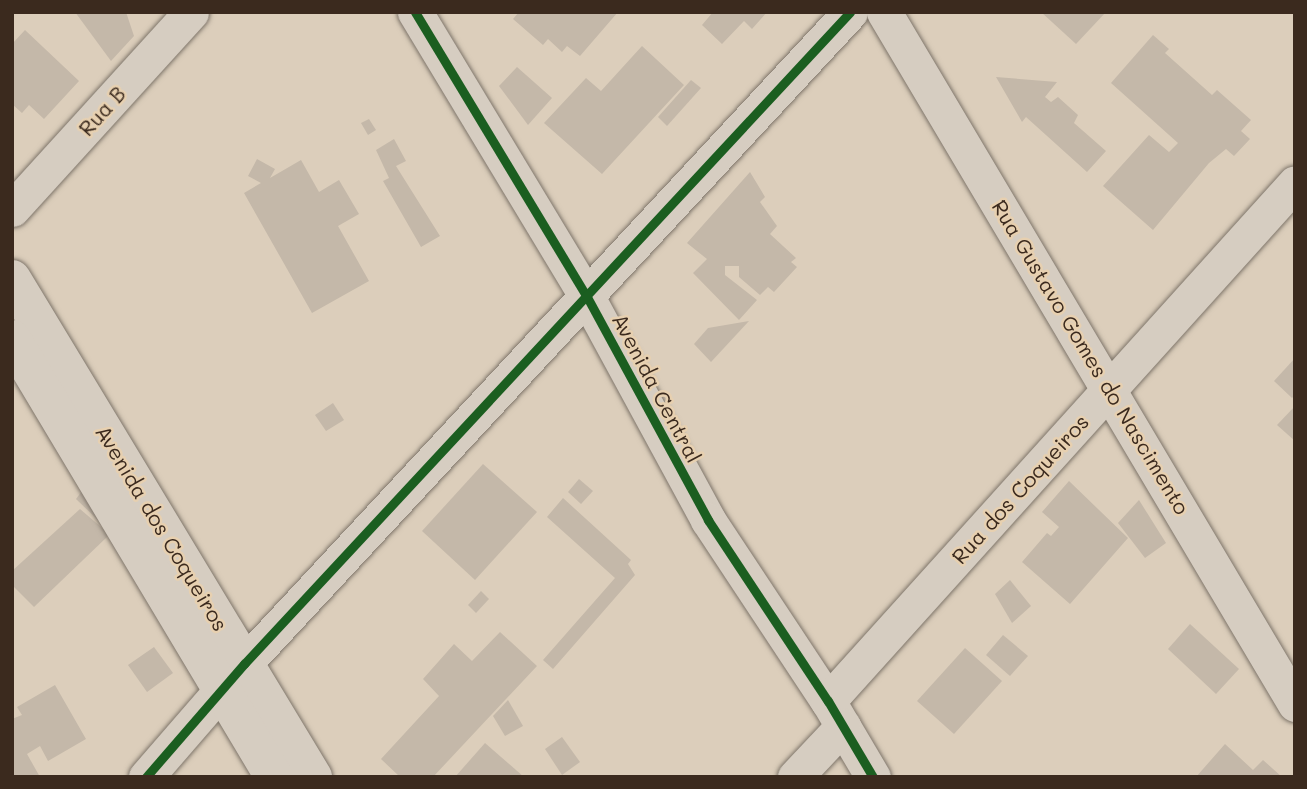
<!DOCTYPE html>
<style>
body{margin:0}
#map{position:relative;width:1307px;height:789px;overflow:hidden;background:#dccebb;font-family:Mali,sans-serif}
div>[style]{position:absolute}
.building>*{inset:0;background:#c4b8a9}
.roads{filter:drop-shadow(0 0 2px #7e756a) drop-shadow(0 0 2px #7e756a)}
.minor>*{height:35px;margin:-17.5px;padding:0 17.5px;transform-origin:17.5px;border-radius:17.5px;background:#d6cdc1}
.major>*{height:38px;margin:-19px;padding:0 19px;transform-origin:19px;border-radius:19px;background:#d6cdc1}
.cycleway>*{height:9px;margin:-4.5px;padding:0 4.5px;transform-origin:4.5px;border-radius:4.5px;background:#1b5e20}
span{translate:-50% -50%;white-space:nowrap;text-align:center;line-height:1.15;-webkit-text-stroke:5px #e7d0b0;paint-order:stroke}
.street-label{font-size:21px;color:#3b2a1e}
.frame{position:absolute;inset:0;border:14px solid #3b2a1e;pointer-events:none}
</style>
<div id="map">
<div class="building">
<i style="clip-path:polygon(75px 12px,126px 12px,134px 36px,111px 61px)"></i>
<i style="clip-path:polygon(519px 12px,618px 12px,580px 56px,567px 46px,562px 52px,548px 39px,543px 45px,513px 19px)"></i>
<i style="clip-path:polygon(713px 12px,767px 12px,752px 29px,744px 21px,722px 44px,702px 25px)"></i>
<i style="clip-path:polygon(1041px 12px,1106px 12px,1076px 44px)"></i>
<i style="clip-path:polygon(25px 30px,79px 81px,44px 119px,29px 105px,22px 113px,12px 104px,12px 44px)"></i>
<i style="clip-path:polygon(1153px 35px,1169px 49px,1165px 53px,1212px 95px,1217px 90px,1251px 120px,1241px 131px,1250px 139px,1234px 156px,1226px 149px,1209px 163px,1153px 230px,1103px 186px,1149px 135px,1169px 152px,1178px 143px,1111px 83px)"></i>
<i style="clip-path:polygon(642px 46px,684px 85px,602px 174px,544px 123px,586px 78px,601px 91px)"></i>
<i style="clip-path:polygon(517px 67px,552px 98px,528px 125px,499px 86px)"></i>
<i style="clip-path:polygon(996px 77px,1057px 82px,1045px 97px,1051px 102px,1058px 97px,1078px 115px,1074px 123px,1106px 151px,1087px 172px,1026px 117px,1022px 122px)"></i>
<i style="clip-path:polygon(691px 80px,701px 88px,667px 126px,658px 117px)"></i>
<i style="clip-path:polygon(369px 119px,376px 130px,368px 135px,361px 123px)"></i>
<i style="clip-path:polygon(394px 139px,406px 161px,396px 166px,440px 236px,421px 247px,383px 181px,389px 178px,376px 150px)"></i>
<i style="clip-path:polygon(257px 159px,275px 169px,270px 178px,301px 160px,319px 192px,339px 180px,359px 214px,338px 226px,369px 281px,312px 313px,244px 193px,261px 183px,248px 176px)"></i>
<i style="clip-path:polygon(750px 172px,765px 197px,760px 202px,777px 226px,770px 234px,796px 258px,791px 262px,797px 267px,774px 292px,768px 287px,760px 295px,739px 277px,739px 266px,725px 266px,725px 275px,757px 300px,739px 320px,693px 273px,707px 259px,687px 243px)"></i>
<i style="clip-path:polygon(749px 321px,711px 362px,694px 344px,708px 328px)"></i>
<i style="clip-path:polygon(1295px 358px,1295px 395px,1292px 398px,1274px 381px)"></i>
<i style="clip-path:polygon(333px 403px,344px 420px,326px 431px,315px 415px)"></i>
<i style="clip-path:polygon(1295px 406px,1295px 441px,1277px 425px)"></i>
<i style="clip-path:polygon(483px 464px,537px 512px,475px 580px,422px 531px)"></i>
<i style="clip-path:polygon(579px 479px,593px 491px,581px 504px,568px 492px)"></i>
<i style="clip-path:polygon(1069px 481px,1128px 538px,1070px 604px,1022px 562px,1047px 533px,1051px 536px,1059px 527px,1042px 512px)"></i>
<i style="clip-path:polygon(82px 491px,100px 522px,76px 499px)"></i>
<i style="clip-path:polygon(563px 498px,631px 560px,628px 564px,635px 575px,553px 669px,543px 660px,615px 578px,547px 517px)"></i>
<i style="clip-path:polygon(1139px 500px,1166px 543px,1145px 558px,1118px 523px)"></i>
<i style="clip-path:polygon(80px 509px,108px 533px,107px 537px,34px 607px,12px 585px,12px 571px)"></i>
<i style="clip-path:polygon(1010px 580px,1031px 606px,1012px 623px,995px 594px)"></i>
<i style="clip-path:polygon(481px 591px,489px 599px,476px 613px,468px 605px)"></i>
<i style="clip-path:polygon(1190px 624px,1239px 669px,1216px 694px,1168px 649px)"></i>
<i style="clip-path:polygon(500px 632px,537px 666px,433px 777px,400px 777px,381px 759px,439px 696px,423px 679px,454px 644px,472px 661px)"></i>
<i style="clip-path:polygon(1003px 635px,1028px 656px,1010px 676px,986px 655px)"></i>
<i style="clip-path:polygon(154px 647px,173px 673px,147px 692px,128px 665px)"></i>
<i style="clip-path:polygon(965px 648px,1002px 681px,954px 734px,917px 701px)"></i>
<i style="clip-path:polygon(55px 685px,86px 739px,48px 761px,40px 746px,27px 754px,40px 777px,12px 777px,12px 719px,22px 715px,17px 707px)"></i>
<i style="clip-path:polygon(508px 700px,523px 726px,505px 736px,493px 716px)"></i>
<i style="clip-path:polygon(562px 737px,580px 762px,562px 775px,545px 749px)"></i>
<i style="clip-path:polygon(485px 743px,524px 777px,455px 777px)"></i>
<i style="clip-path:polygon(1225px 744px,1253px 770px,1263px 760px,1282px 777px,1196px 777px)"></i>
</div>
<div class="roads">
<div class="minor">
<i style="left:415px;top:12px;width:331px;rotate:58.9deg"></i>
<i style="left:586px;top:295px;width:256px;rotate:61.5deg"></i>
<i style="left:708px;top:520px;width:217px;rotate:56.5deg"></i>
<i style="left:828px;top:701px;width:88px;rotate:59.4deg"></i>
<i style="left:884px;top:12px;width:805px;rotate:59.29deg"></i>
<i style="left:12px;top:209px;width:266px;rotate:-47.7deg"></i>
<i style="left:828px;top:701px;width:697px;rotate:-47.96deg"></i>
<i style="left:146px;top:777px;width:150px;rotate:-49.1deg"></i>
<i style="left:244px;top:664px;width:890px;rotate:-47.09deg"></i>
<i style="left:795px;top:777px;width:70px;rotate:-46.7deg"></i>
</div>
<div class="major">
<i style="left:12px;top:279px;width:582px;rotate:58.85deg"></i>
<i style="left:12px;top:339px;width:510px;rotate:59.11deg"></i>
</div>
</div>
<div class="cycleway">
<i style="left:415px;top:12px;width:331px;rotate:58.9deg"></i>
<i style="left:586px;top:295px;width:256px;rotate:61.5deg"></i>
<i style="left:708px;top:520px;width:217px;rotate:56.5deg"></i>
<i style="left:828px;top:701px;width:88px;rotate:59.4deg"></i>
<i style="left:146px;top:777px;width:150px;rotate:-49.1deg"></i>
<i style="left:244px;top:664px;width:890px;rotate:-47.09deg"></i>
</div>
<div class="street-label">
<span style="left:102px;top:111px;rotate:-48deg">Rua B</span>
<span style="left:1091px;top:357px;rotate:59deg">Rua Gustavo Gomes do Nascimento</span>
<span style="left:657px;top:388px;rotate:62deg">Avenida Central</span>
<span style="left:1020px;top:489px;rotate:-48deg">Rua dos Coqueiros</span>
<span style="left:162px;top:528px;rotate:59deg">Avenida dos Coqueiros</span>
</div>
<div class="frame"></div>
</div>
